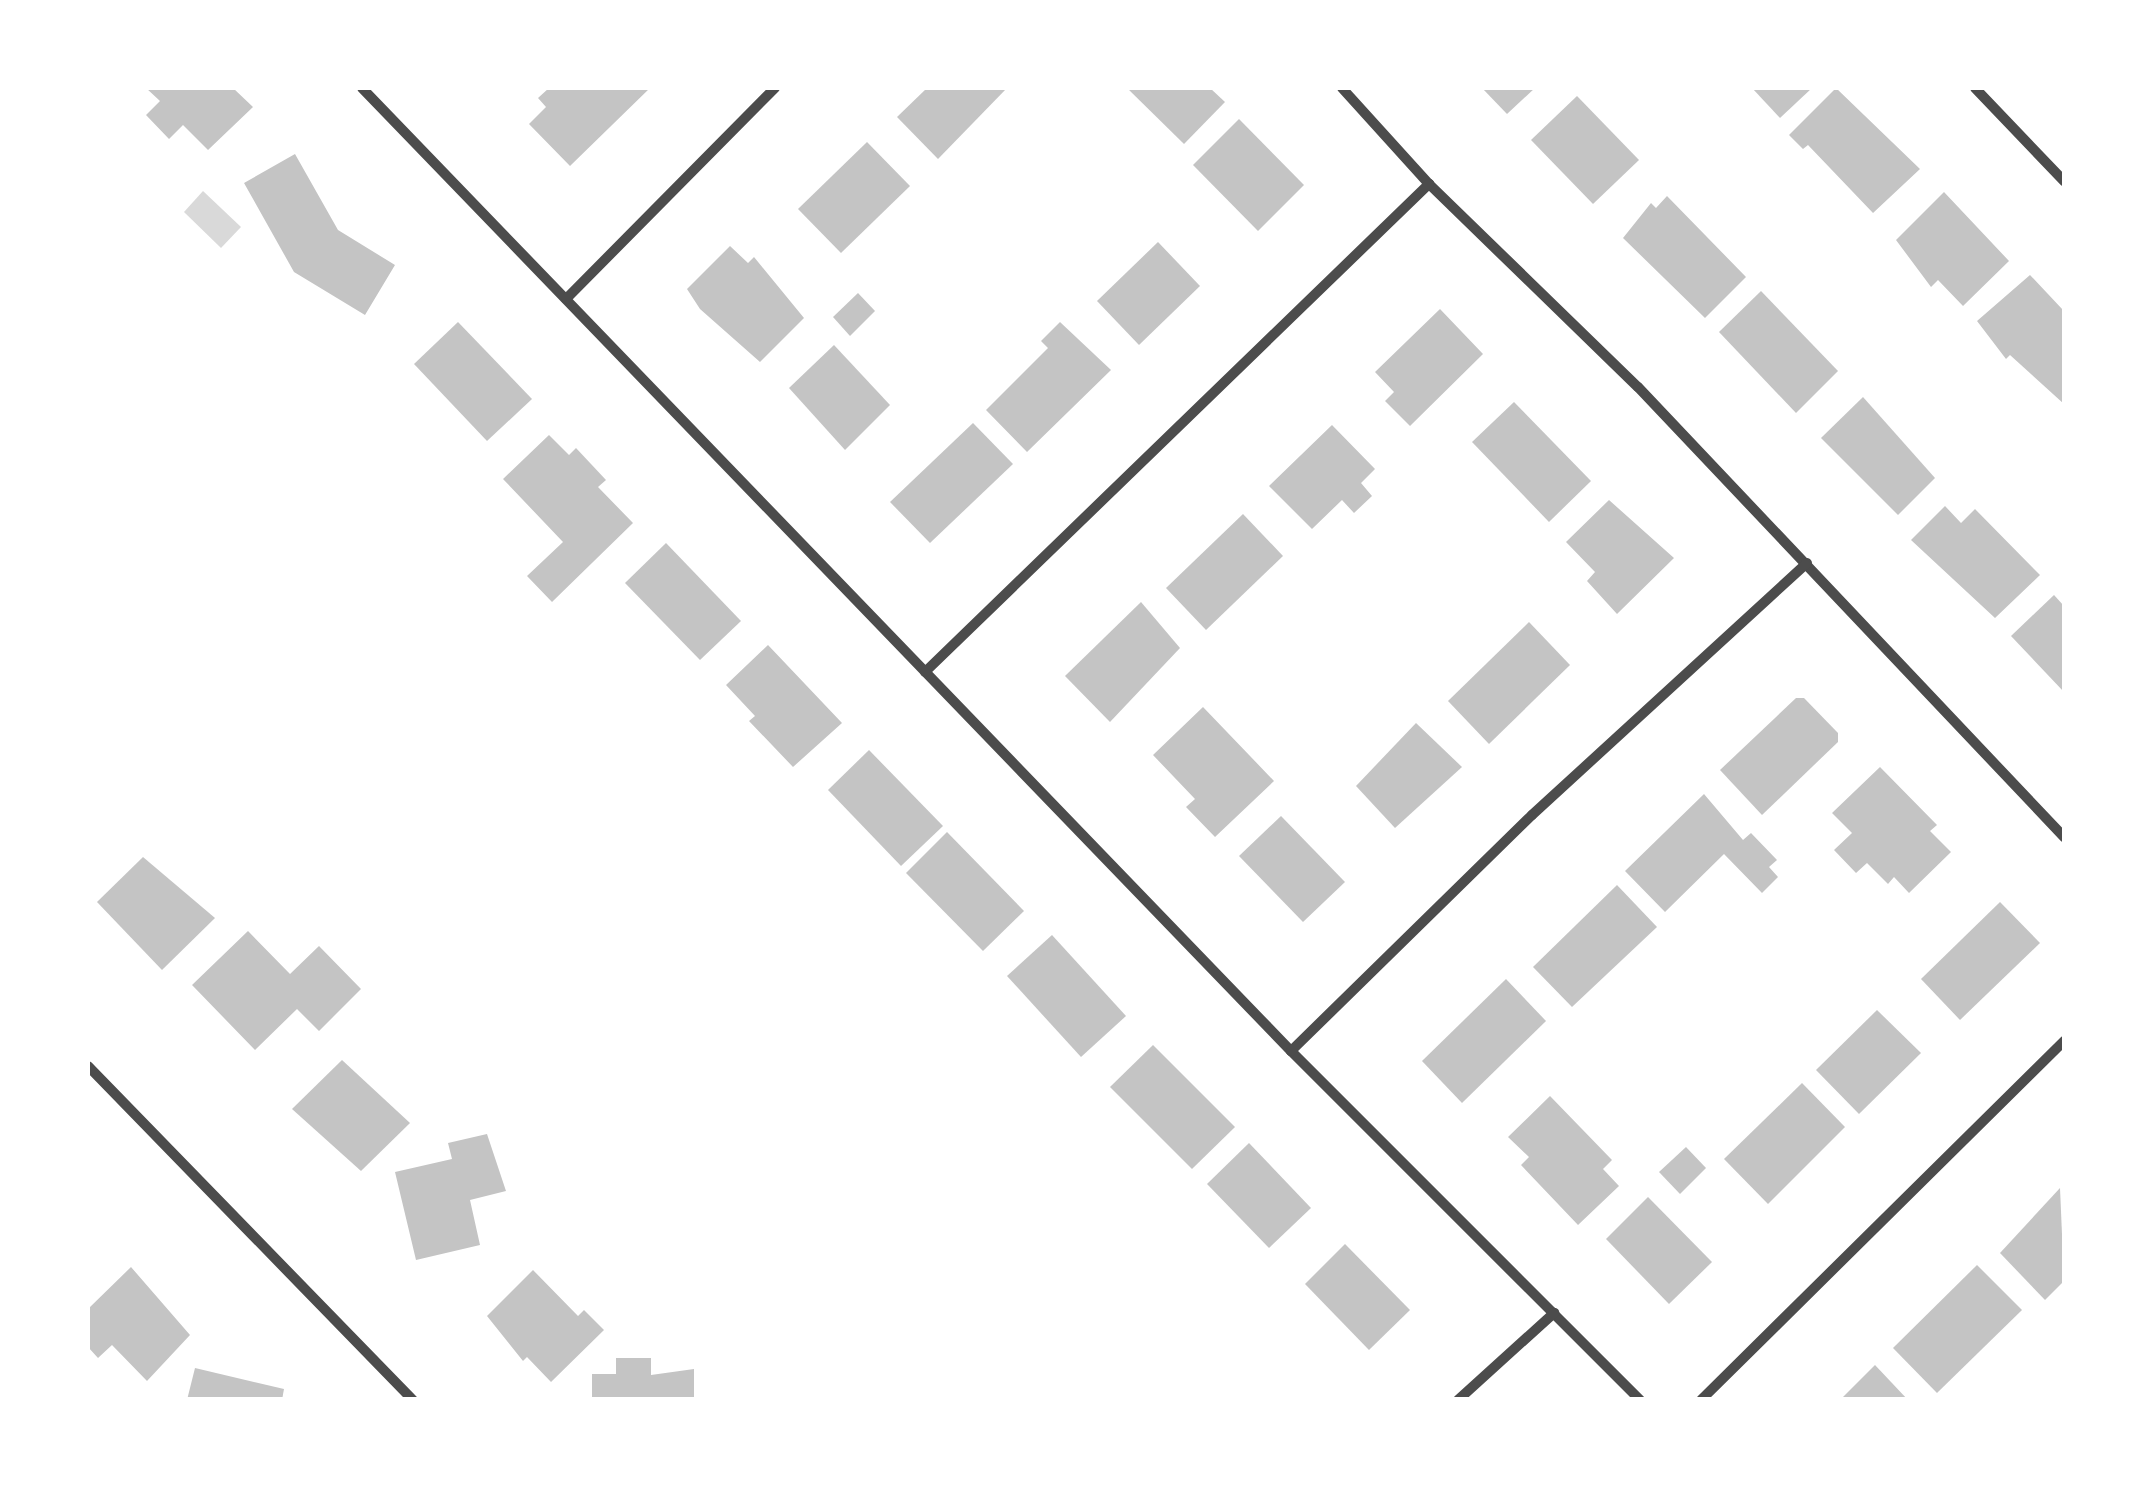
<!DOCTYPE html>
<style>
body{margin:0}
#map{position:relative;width:2152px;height:1487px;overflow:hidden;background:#fff;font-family:"Times New Roman",serif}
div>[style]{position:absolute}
.water>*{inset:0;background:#d9d9d9}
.building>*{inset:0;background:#c4c4c4}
.minor>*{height:10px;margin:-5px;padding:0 5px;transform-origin:5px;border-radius:5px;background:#4c4c4c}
span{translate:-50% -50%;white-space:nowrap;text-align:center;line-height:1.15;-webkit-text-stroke:8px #fff;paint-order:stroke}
.frame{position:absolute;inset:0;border:90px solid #fff;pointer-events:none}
</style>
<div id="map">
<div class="water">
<i style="clip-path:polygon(203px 191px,241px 227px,221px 248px,184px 212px)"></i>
</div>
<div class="building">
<i style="clip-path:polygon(146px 88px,233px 88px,253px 107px,208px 150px,183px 125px,169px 139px,146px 115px,160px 101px)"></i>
<i style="clip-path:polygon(549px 88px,650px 88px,570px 166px,529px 124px,546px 107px,538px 98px)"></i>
<i style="clip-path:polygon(927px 88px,1007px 88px,938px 159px,897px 117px)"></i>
<i style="clip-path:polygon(1127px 88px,1210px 88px,1225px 102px,1184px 144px)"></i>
<i style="clip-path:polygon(1482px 88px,1535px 88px,1507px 114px)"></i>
<i style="clip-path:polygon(1752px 88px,1812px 88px,1780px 118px)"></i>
<i style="clip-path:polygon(1836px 88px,1920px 169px,1873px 213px,1808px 145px,1803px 149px,1789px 135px)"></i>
<i style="clip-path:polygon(1577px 96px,1639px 160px,1593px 204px,1531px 140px)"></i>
<i style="clip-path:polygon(1239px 119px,1304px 185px,1258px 231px,1193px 165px)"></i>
<i style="clip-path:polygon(867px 142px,910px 186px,841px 253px,798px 209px)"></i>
<i style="clip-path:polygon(295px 154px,338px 230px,395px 265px,365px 315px,294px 272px,244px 183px)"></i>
<i style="clip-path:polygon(1944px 192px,2009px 261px,1963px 306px,1938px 280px,1931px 287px,1896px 240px)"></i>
<i style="clip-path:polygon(1667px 196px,1746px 277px,1705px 318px,1623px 238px,1651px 203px,1656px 208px)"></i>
<i style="clip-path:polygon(1158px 242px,1200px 286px,1139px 345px,1097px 301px)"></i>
<i style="clip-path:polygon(730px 246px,748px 263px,754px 257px,804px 318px,760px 362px,700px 309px,687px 289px)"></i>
<i style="clip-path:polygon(2030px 275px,2063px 310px,2064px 404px,2010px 355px,2006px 359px,1977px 321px)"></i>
<i style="clip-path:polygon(1761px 291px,1838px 371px,1796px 413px,1719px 332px)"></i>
<i style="clip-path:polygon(858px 293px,875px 311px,850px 336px,833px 317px)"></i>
<i style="clip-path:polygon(1440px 309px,1483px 354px,1410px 426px,1385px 401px,1394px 392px,1375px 372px)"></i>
<i style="clip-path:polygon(458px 322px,532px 399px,487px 441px,414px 364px)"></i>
<i style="clip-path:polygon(1060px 322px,1111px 370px,1027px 452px,986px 410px,1048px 348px,1041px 341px)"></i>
<i style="clip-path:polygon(834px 345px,890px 405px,845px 450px,789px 388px)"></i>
<i style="clip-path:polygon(1863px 397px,1935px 478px,1898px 515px,1821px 438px)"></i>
<i style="clip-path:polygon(1514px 402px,1591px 481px,1549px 522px,1472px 442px)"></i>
<i style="clip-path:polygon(973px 423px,1013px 464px,930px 543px,890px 502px)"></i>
<i style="clip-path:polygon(1332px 425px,1375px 469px,1361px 483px,1372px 496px,1354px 513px,1342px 500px,1312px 529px,1269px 486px)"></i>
<i style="clip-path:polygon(549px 435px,569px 455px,576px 448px,606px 480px,598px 487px,633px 523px,552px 602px,527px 576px,563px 542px,503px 479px)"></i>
<i style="clip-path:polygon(1609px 500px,1674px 558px,1617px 614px,1587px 581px,1595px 572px,1566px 542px)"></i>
<i style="clip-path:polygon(1945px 506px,1961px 523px,1975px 509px,2040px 575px,1995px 618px,1911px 540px)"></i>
<i style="clip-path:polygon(1243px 514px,1283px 556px,1206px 630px,1166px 588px)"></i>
<i style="clip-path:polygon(666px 543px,741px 621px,700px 660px,625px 583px)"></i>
<i style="clip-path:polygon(2054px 595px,2064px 606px,2064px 692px,2011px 636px)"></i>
<i style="clip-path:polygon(1141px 602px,1180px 648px,1110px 722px,1065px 676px)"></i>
<i style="clip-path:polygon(1529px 622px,1570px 665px,1489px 744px,1448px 701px)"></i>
<i style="clip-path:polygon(768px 645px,842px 723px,793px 767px,749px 721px,755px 716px,726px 685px)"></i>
<i style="clip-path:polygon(1796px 698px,1804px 698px,1838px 733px,1838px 742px,1762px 815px,1720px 770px)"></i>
<i style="clip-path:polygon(1203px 707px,1274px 781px,1215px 837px,1186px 807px,1195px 799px,1153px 755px)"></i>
<i style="clip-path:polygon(1416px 723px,1462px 767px,1395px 828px,1356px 786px)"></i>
<i style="clip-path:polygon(869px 750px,943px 826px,901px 866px,828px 790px)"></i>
<i style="clip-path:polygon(1880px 767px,1937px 825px,1930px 831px,1951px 852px,1909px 893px,1894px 877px,1888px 884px,1867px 863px,1856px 873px,1834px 850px,1852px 833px,1832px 813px)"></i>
<i style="clip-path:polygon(1704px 794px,1743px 840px,1751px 833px,1777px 860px,1769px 867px,1778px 877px,1762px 893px,1724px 854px,1665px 912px,1625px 871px)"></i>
<i style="clip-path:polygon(1281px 816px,1345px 882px,1303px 922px,1239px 856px)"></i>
<i style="clip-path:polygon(947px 832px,1024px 911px,983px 951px,906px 873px)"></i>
<i style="clip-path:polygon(143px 857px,215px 918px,162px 970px,97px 902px)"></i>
<i style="clip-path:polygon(1617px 885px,1657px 927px,1572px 1007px,1533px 967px)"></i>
<i style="clip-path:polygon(2000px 902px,2040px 943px,1960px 1020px,1921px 979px)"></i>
<i style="clip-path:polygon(248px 931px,290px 974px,319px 946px,361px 989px,319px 1031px,297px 1009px,255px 1050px,192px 985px)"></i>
<i style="clip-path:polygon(1052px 935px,1126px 1016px,1081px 1057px,1007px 976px)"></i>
<i style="clip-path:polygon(1506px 979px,1546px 1021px,1462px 1103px,1422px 1061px)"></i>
<i style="clip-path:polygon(1877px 1010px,1921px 1053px,1859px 1114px,1816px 1070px)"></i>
<i style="clip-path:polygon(1153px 1045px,1235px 1127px,1192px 1169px,1110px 1087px)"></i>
<i style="clip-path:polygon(342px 1060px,410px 1123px,361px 1171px,292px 1109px)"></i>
<i style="clip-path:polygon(1802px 1083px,1845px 1127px,1768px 1204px,1724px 1159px)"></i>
<i style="clip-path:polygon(1550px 1096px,1612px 1160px,1603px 1169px,1619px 1186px,1578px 1225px,1521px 1165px,1529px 1157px,1508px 1137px)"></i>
<i style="clip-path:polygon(487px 1134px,506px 1191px,470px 1200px,480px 1245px,416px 1260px,395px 1172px,452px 1159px,448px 1143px)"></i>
<i style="clip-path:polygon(1249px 1143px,1311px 1208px,1269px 1248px,1207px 1184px)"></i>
<i style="clip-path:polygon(1686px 1147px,1706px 1168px,1680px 1194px,1659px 1172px)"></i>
<i style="clip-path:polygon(2060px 1188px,2064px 1281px,2045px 1300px,2000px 1253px)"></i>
<i style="clip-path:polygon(1648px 1197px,1712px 1262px,1669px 1304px,1606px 1239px)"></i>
<i style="clip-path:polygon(1345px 1244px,1410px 1310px,1369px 1350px,1305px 1284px)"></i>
<i style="clip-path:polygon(1977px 1265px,2022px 1310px,1937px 1393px,1893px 1348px)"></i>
<i style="clip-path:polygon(131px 1267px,190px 1335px,147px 1381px,112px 1345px,98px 1358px,88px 1347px,88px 1309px)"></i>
<i style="clip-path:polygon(533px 1270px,578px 1316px,584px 1310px,604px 1330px,551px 1382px,527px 1357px,523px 1361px,487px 1316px)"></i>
<i style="clip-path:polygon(616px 1358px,651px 1358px,651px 1375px,694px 1369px,694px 1400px,592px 1400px,592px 1374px,616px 1374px)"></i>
<i style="clip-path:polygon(1875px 1365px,1908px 1400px,1840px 1400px)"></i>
<i style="clip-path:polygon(195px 1368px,284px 1389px,282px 1400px,187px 1400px)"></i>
</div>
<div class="minor">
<i style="left:362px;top:88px;width:1338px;rotate:46.03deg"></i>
<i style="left:1291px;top:1051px;width:494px;rotate:45deg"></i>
<i style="left:1342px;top:88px;width:130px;rotate:47.8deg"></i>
<i style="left:1429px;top:184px;width:291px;rotate:44.2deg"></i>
<i style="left:1638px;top:387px;width:620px;rotate:46.57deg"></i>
<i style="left:1975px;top:88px;width:129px;rotate:46.3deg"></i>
<i style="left:566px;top:299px;width:297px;rotate:-45.3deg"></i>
<i style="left:925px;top:672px;width:702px;rotate:-44.08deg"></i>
<i style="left:1291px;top:1051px;width:337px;rotate:-44.4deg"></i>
<i style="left:1532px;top:815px;width:373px;rotate:-42.5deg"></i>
<i style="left:88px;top:1066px;width:466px;rotate:45.8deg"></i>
<i style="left:1458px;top:1400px;width:130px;rotate:-42.2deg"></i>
<i style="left:1701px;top:1400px;width:511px;rotate:-44.68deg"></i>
</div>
<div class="frame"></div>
</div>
